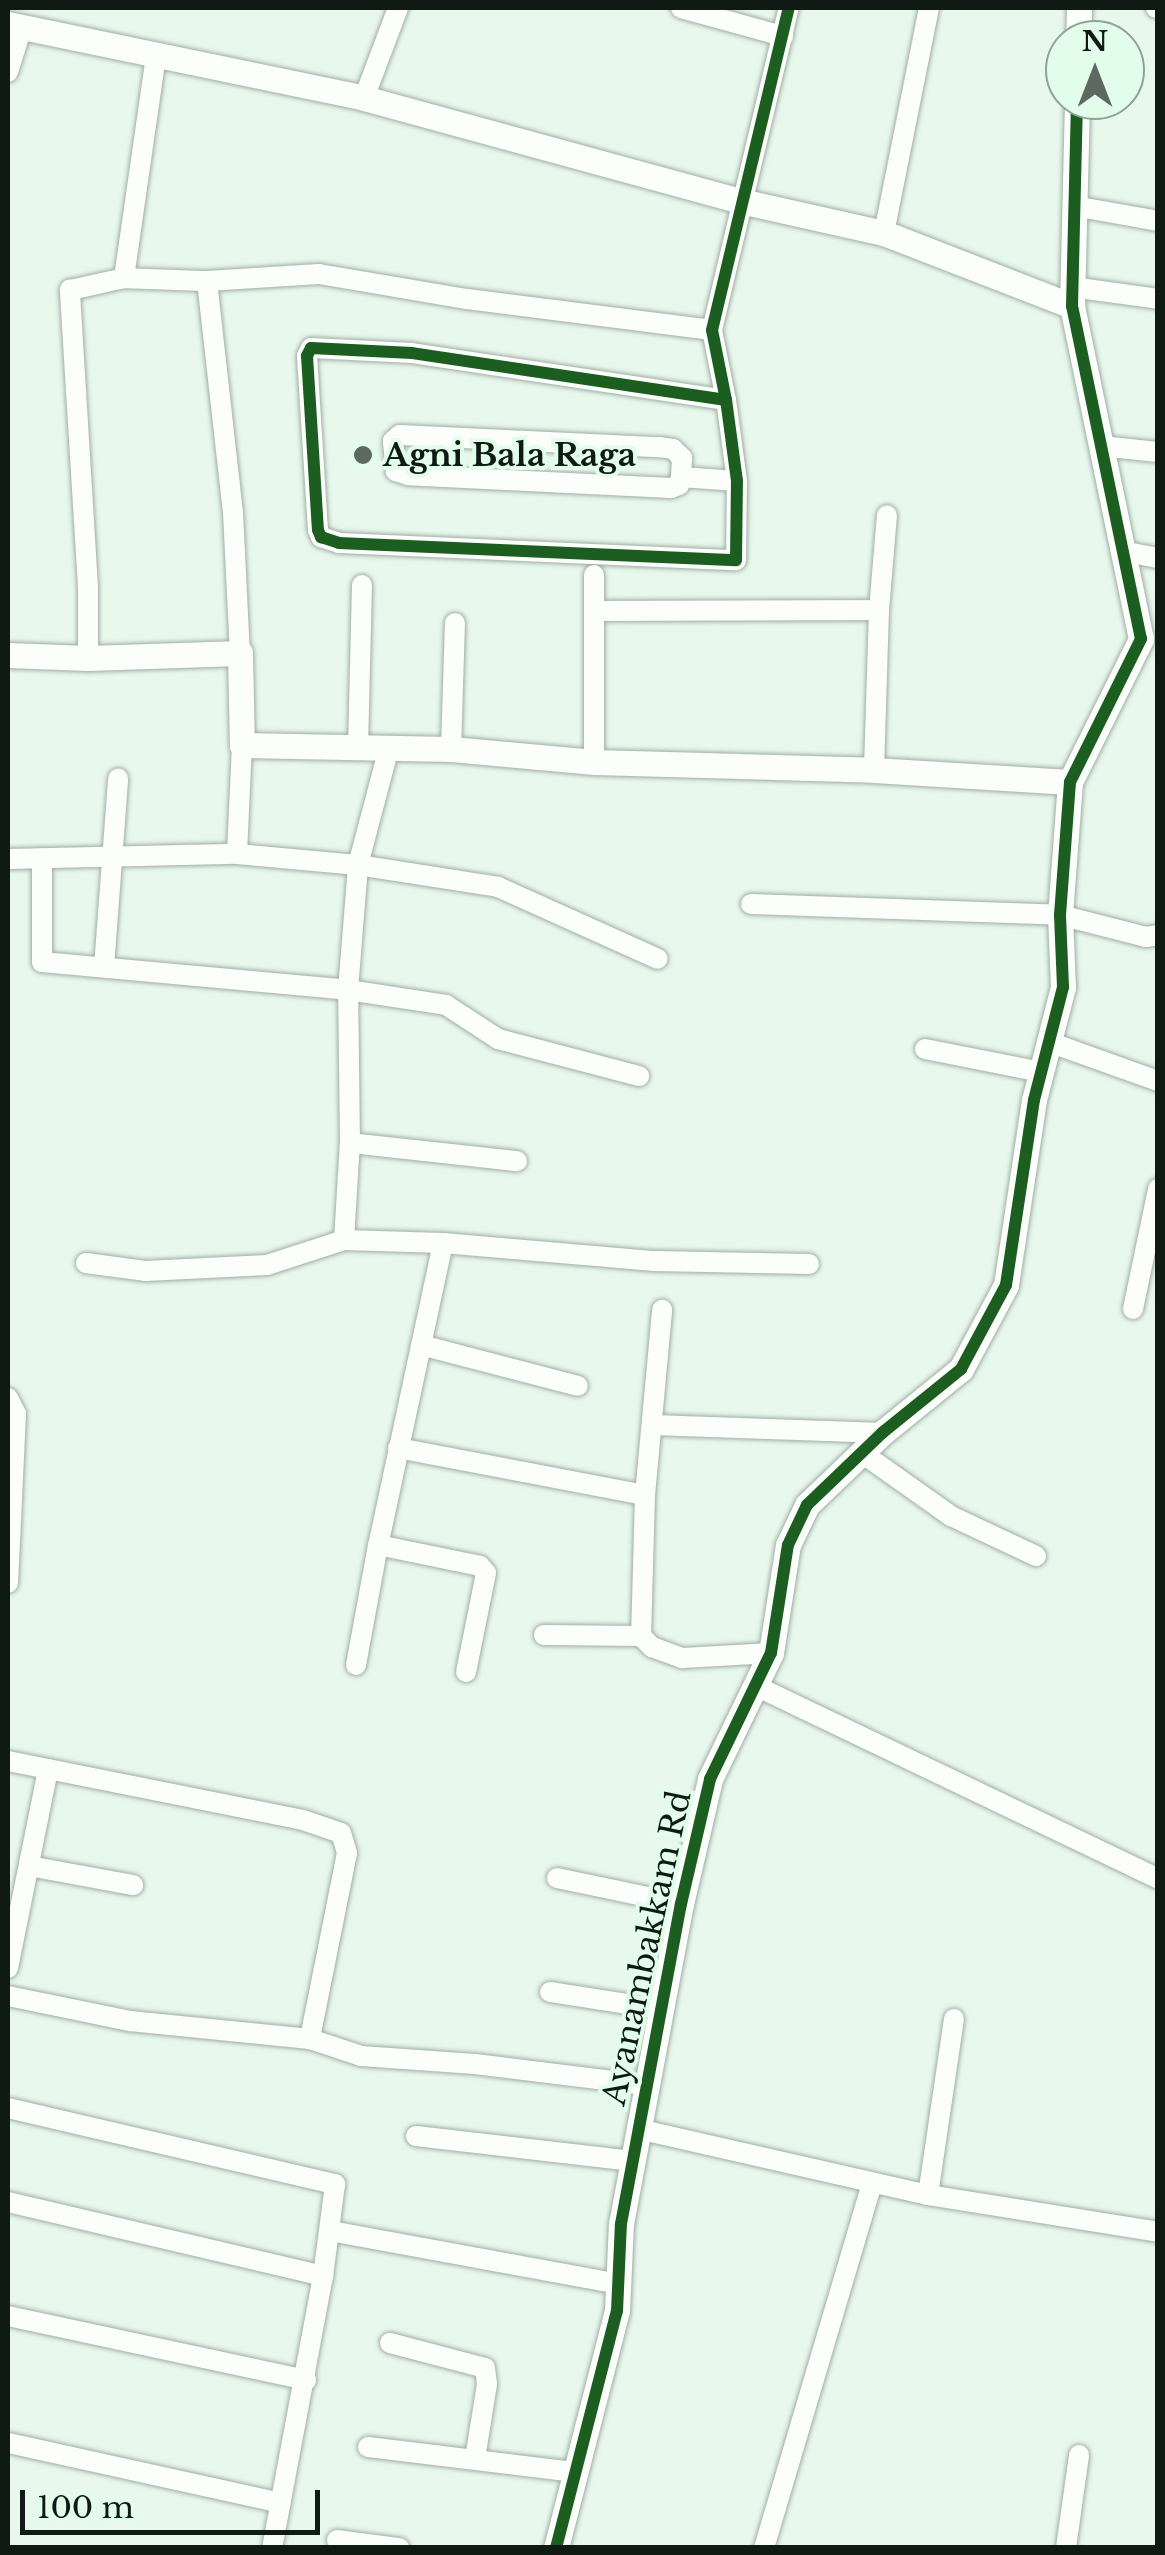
<!DOCTYPE html>
<style>
body{margin:0}
#map{position:relative;width:1165px;height:2555px;overflow:hidden;background:#e8f8ed;font-family:"Libre Baskerville",serif}
div>[style]{position:absolute}
.roads{filter:drop-shadow(0 0 2px #a1ada5) drop-shadow(0 0 2px #a1ada5)}
.minor>*{height:20px;margin:-10px;padding:0 10px;transform-origin:10px;border-radius:10px;background:#fcfefc}
.tertiary>*{height:25px;margin:-12.5px;padding:0 12.5px;transform-origin:12.5px;border-radius:12.5px;background:#fcfefc}
.cycleway>*{height:12px;margin:-6px;padding:0 6px;transform-origin:6px;border-radius:6px;background:#1b5e20}
.dots>*{width:28px;height:28px;translate:-50% -50%;box-sizing:border-box;border:5px solid #e2feea;border-radius:50%}
span{translate:-50% -50%;white-space:nowrap;text-align:center;line-height:1.15;-webkit-text-stroke:8px #e2feea;paint-order:stroke}
.poi-label{font-size:32px;color:#101a14;font-weight:700}
.left{translate:0 -50%;text-align:left}
.street-label{font-size:32px;color:#101a14}
.frame{position:absolute;inset:0;border:10px solid #101a14;pointer-events:none}
.north{position:absolute;left:1045px;top:20px;width:100px;height:100px;box-sizing:border-box;background:#e2feea;border:2px solid #8ea394;border-radius:50%;rotate:0deg;font-size:28px;font-weight:700;line-height:40px;text-align:center;color:#101a14}
.north::after{content:'';display:block;margin:auto;width:35px;height:45px;background:#5c6860;clip-path:polygon(50% 0,100% 100%,50% 72%,0 100%)}
.scale{position:absolute;left:20px;top:2490px;width:300px;height:45px;box-sizing:border-box;border:5px solid #101a14;border-top:0;padding-left:12px;font-size:30px;line-height:35px;white-space:nowrap;color:#101a14;-webkit-text-stroke:8px #e2feea;paint-order:stroke}
</style>
<div id="map">
<div class="roads">
<div class="minor">
<i style="left:681px;top:8px;width:106px;rotate:15.4deg"></i>
<i style="left:1156px;top:8px;width:2px"></i>
<i style="left:8px;top:72px;width:47px;rotate:-72.7deg"></i>
<i style="left:364px;top:98px;width:96px;rotate:-69.3deg"></i>
<i style="left:1074px;top:206px;width:85px;rotate:10.1deg"></i>
<i style="left:884px;top:233px;width:229px;rotate:-78.7deg"></i>
<i style="left:124px;top:278px;width:83px;rotate:2.1deg"></i>
<i style="left:207px;top:281px;width:232px;rotate:83.6deg"></i>
<i style="left:233px;top:512px;width:141px;rotate:87.2deg"></i>
<i style="left:207px;top:281px;width:112px;rotate:-3.6deg"></i>
<i style="left:319px;top:274px;width:150px;rotate:9.6deg"></i>
<i style="left:467px;top:299px;width:247px;rotate:7.2deg"></i>
<i style="left:1072px;top:287px;width:87px;rotate:7.9deg"></i>
<i style="left:726px;top:400px;width:317px;rotate:-171.5deg"></i>
<i style="left:412px;top:353px;width:101px;rotate:-177.2deg"></i>
<i style="left:311px;top:348px;width:9px;rotate:117deg"></i>
<i style="left:307px;top:356px;width:174px;rotate:86.4deg"></i>
<i style="left:318px;top:530px;width:8px;rotate:67deg"></i>
<i style="left:321px;top:537px;width:19px;rotate:18deg"></i>
<i style="left:339px;top:543px;width:397px;rotate:2.5deg"></i>
<i style="left:736px;top:560px;width:79px;rotate:-89.3deg"></i>
<i style="left:737px;top:481px;width:82px;rotate:-97.7deg"></i>
<i style="left:726px;top:400px;width:71px;rotate:-101.3deg"></i>
<i style="left:712px;top:330px;width:331px;rotate:-76.6deg"></i>
<i style="left:1101px;top:446px;width:57px;rotate:6deg"></i>
<i style="left:681px;top:477px;width:8px;rotate:104deg"></i>
<i style="left:679px;top:485px;width:9px;rotate:159deg"></i>
<i style="left:671px;top:488px;width:263px;rotate:-177.2deg"></i>
<i style="left:408px;top:475px;width:13px;rotate:-162deg"></i>
<i style="left:396px;top:471px;width:30px;rotate:-96deg"></i>
<i style="left:393px;top:441px;width:9px;rotate:-41deg"></i>
<i style="left:400px;top:435px;width:259px;rotate:2.7deg"></i>
<i style="left:659px;top:447px;width:14px;rotate:8deg"></i>
<i style="left:673px;top:449px;width:13px;rotate:45deg"></i>
<i style="left:682px;top:458px;width:19px;rotate:93deg"></i>
<i style="left:681px;top:477px;width:56px;rotate:4.1deg"></i>
<i style="left:1122px;top:551px;width:37px;rotate:11deg"></i>
<i style="left:879px;top:610px;width:95px;rotate:-85.2deg"></i>
<i style="left:594px;top:611px;width:285px;rotate:-0.2deg"></i>
<i style="left:879px;top:610px;width:160px;rotate:91.8deg"></i>
<i style="left:88px;top:658px;width:71px;rotate:-90deg"></i>
<i style="left:88px;top:587px;width:298px;rotate:-93.5deg"></i>
<i style="left:70px;top:290px;width:55px;rotate:-12.5deg"></i>
<i style="left:124px;top:278px;width:223px;rotate:-81.8deg"></i>
<i style="left:358px;top:748px;width:163px;rotate:-88.6deg"></i>
<i style="left:451px;top:749px;width:126px;rotate:-88.2deg"></i>
<i style="left:594px;top:762px;width:187px;rotate:-90deg"></i>
<i style="left:237px;top:854px;width:109px;rotate:-87.4deg"></i>
<i style="left:42px;top:858px;width:104px;rotate:90deg"></i>
<i style="left:42px;top:962px;width:307px;rotate:5.2deg"></i>
<i style="left:348px;top:990px;width:99px;rotate:8.7deg"></i>
<i style="left:446px;top:1005px;width:62px;rotate:33.2deg"></i>
<i style="left:498px;top:1039px;width:146px;rotate:14.7deg"></i>
<i style="left:8px;top:859px;width:229px;rotate:-1.3deg"></i>
<i style="left:237px;top:854px;width:121px;rotate:5.2deg"></i>
<i style="left:358px;top:865px;width:142px;rotate:8.9deg"></i>
<i style="left:498px;top:887px;width:175px;rotate:24.2deg"></i>
<i style="left:751px;top:904px;width:309px;rotate:2deg"></i>
<i style="left:1060px;top:915px;width:89px;rotate:14.3deg"></i>
<i style="left:1146px;top:937px;width:12px;rotate:-9deg"></i>
<i style="left:104px;top:967px;width:189px;rotate:-85.7deg"></i>
<i style="left:1049px;top:1042px;width:116px;rotate:19.7deg"></i>
<i style="left:925px;top:1049px;width:118px;rotate:11.2deg"></i>
<i style="left:350px;top:1143px;width:168px;rotate:6.2deg"></i>
<i style="left:344px;top:1240px;width:97px;rotate:-86.5deg"></i>
<i style="left:350px;top:1143px;width:153px;rotate:-90.7deg"></i>
<i style="left:348px;top:990px;width:125px;rotate:-85.4deg"></i>
<i style="left:358px;top:865px;width:121px;rotate:-75.2deg"></i>
<i style="left:443px;top:1243px;width:309px;rotate:102.1deg"></i>
<i style="left:378px;top:1545px;width:104px;rotate:11.6deg"></i>
<i style="left:480px;top:1566px;width:9px;rotate:49deg"></i>
<i style="left:486px;top:1573px;width:101px;rotate:101.4deg"></i>
<i style="left:86px;top:1263px;width:61px;rotate:7.6deg"></i>
<i style="left:146px;top:1271px;width:121px;rotate:-2.8deg"></i>
<i style="left:267px;top:1265px;width:81px;rotate:-18deg"></i>
<i style="left:344px;top:1240px;width:99px;rotate:1.7deg"></i>
<i style="left:443px;top:1243px;width:212px;rotate:4.9deg"></i>
<i style="left:654px;top:1261px;width:155px;rotate:1.1deg"></i>
<i style="left:1133px;top:1309px;width:123px;rotate:-78.2deg"></i>
<i style="left:421px;top:1345px;width:162px;rotate:14.6deg"></i>
<i style="left:8px;top:1398px;width:18px;rotate:63deg"></i>
<i style="left:16px;top:1414px;width:169px;rotate:92.7deg"></i>
<i style="left:655px;top:1425px;width:227px;rotate:2deg"></i>
<i style="left:398px;top:1448px;width:251px;rotate:10.8deg"></i>
<i style="left:645px;top:1495px;width:186px;rotate:-84.7deg"></i>
<i style="left:862px;top:1453px;width:109px;rotate:35.3deg"></i>
<i style="left:951px;top:1516px;width:94px;rotate:25.2deg"></i>
<i style="left:645px;top:1495px;width:141px;rotate:91.6deg"></i>
<i style="left:641px;top:1636px;width:16px;rotate:45deg"></i>
<i style="left:652px;top:1647px;width:33px;rotate:20deg"></i>
<i style="left:683px;top:1658px;width:88px;rotate:-3.3deg"></i>
<i style="left:544px;top:1635px;width:97px;rotate:0.6deg"></i>
<i style="left:356px;top:1665px;width:122px;rotate:-79.6deg"></i>
<i style="left:756px;top:1686px;width:446px;rotate:25.6deg"></i>
<i style="left:8px;top:1761px;width:301px;rotate:11.3deg"></i>
<i style="left:303px;top:1820px;width:40px;rotate:18.9deg"></i>
<i style="left:341px;top:1833px;width:21px;rotate:73deg"></i>
<i style="left:347px;top:1853px;width:190px;rotate:101.3deg"></i>
<i style="left:310px;top:2039px;width:54px;rotate:18.4deg"></i>
<i style="left:361px;top:2056px;width:114px;rotate:4deg"></i>
<i style="left:475px;top:2064px;width:173px;rotate:7deg"></i>
<i style="left:29px;top:1866px;width:106px;rotate:10.4deg"></i>
<i style="left:557px;top:1878px;width:127px;rotate:11.8deg"></i>
<i style="left:8px;top:1968px;width:203px;rotate:-78.6deg"></i>
<i style="left:550px;top:1992px;width:111px;rotate:8.8deg"></i>
<i style="left:8px;top:1996px;width:125px;rotate:11.6deg"></i>
<i style="left:130px;top:2021px;width:181px;rotate:5.7deg"></i>
<i style="left:8px;top:2108px;width:336px;rotate:13.1deg"></i>
<i style="left:335px;top:2184px;width:93px;rotate:97.4deg"></i>
<i style="left:638px;top:2129px;width:297px;rotate:12.8deg"></i>
<i style="left:928px;top:2195px;width:233px;rotate:9.1deg"></i>
<i style="left:416px;top:2136px;width:218px;rotate:6.6deg"></i>
<i style="left:928px;top:2195px;width:178px;rotate:-81.6deg"></i>
<i style="left:8px;top:2202px;width:324px;rotate:13.2deg"></i>
<i style="left:323px;top:2276px;width:277px;rotate:100.6deg"></i>
<i style="left:330px;top:2231px;width:293px;rotate:10.4deg"></i>
<i style="left:8px;top:2316px;width:305px;rotate:12.1deg"></i>
<i style="left:390px;top:2343px;width:98px;rotate:14.7deg"></i>
<i style="left:485px;top:2368px;width:16px;rotate:83deg"></i>
<i style="left:487px;top:2384px;width:76px;rotate:99.1deg"></i>
<i style="left:8px;top:2443px;width:279px;rotate:12.4deg"></i>
<i style="left:368px;top:2447px;width:209px;rotate:6.9deg"></i>
<i style="left:337px;top:2540px;width:63px;rotate:7.4deg"></i>
<i style="left:764px;top:2548px;width:381px;rotate:-73.5deg"></i>
<i style="left:1066px;top:2548px;width:94px;rotate:-82deg"></i>
</div>
<div class="tertiary">
<i style="left:8px;top:24px;width:364px;rotate:11.7deg"></i>
<i style="left:364px;top:98px;width:395px;rotate:15.3deg"></i>
<i style="left:745px;top:202px;width:142px;rotate:12.6deg"></i>
<i style="left:884px;top:233px;width:202px;rotate:21.2deg"></i>
<i style="left:1078px;top:40px;width:32px;rotate:-88deg"></i>
<i style="left:8px;top:655px;width:80px;rotate:2.1deg"></i>
<i style="left:88px;top:658px;width:152px;rotate:-1.9deg"></i>
<i style="left:240px;top:653px;width:92px;rotate:88.8deg"></i>
<i style="left:242px;top:745px;width:209px;rotate:1.1deg"></i>
<i style="left:451px;top:749px;width:144px;rotate:5.2deg"></i>
<i style="left:594px;top:762px;width:280px;rotate:1.6deg"></i>
<i style="left:874px;top:770px;width:196px;rotate:3.5deg"></i>
<i style="left:556px;top:2548px;width:245px;rotate:-75.6deg"></i>
<i style="left:617px;top:2311px;width:87px;rotate:-87.4deg"></i>
<i style="left:621px;top:2224px;width:326px;rotate:-79.4deg"></i>
<i style="left:681px;top:1904px;width:128px;rotate:-76.9deg"></i>
<i style="left:710px;top:1779px;width:140px;rotate:-64.2deg"></i>
<i style="left:771px;top:1653px;width:109px;rotate:-81.1deg"></i>
<i style="left:788px;top:1545px;width:44px;rotate:-64.6deg"></i>
<i style="left:807px;top:1505px;width:104px;rotate:-43.8deg"></i>
<i style="left:882px;top:1433px;width:102px;rotate:-39deg"></i>
<i style="left:961px;top:1369px;width:95px;rotate:-61.8deg"></i>
<i style="left:1006px;top:1285px;width:187px;rotate:-81.4deg"></i>
<i style="left:1034px;top:1100px;width:117px;rotate:-75.6deg"></i>
<i style="left:1063px;top:987px;width:72px;rotate:-92.4deg"></i>
<i style="left:1060px;top:915px;width:133px;rotate:-85.7deg"></i>
<i style="left:1070px;top:782px;width:160px;rotate:-63.6deg"></i>
<i style="left:1141px;top:639px;width:340px;rotate:-101.7deg"></i>
<i style="left:1072px;top:306px;width:206px;rotate:-88.6deg"></i>
</div>
</div>
<div class="cycleway">
<i style="left:726px;top:400px;width:317px;rotate:-171.5deg"></i>
<i style="left:412px;top:353px;width:101px;rotate:-177.2deg"></i>
<i style="left:311px;top:348px;width:9px;rotate:117deg"></i>
<i style="left:307px;top:356px;width:174px;rotate:86.4deg"></i>
<i style="left:318px;top:530px;width:8px;rotate:67deg"></i>
<i style="left:321px;top:537px;width:19px;rotate:18deg"></i>
<i style="left:339px;top:543px;width:397px;rotate:2.5deg"></i>
<i style="left:736px;top:560px;width:79px;rotate:-89.3deg"></i>
<i style="left:737px;top:481px;width:82px;rotate:-97.7deg"></i>
<i style="left:726px;top:400px;width:71px;rotate:-101.3deg"></i>
<i style="left:712px;top:330px;width:331px;rotate:-76.6deg"></i>
<i style="left:556px;top:2548px;width:245px;rotate:-75.6deg"></i>
<i style="left:617px;top:2311px;width:87px;rotate:-87.4deg"></i>
<i style="left:621px;top:2224px;width:326px;rotate:-79.4deg"></i>
<i style="left:681px;top:1904px;width:128px;rotate:-76.9deg"></i>
<i style="left:710px;top:1779px;width:140px;rotate:-64.2deg"></i>
<i style="left:771px;top:1653px;width:109px;rotate:-81.1deg"></i>
<i style="left:788px;top:1545px;width:44px;rotate:-64.6deg"></i>
<i style="left:807px;top:1505px;width:104px;rotate:-43.8deg"></i>
<i style="left:882px;top:1433px;width:102px;rotate:-39deg"></i>
<i style="left:961px;top:1369px;width:95px;rotate:-61.8deg"></i>
<i style="left:1006px;top:1285px;width:187px;rotate:-81.4deg"></i>
<i style="left:1034px;top:1100px;width:117px;rotate:-75.6deg"></i>
<i style="left:1063px;top:987px;width:72px;rotate:-92.4deg"></i>
<i style="left:1060px;top:915px;width:133px;rotate:-85.7deg"></i>
<i style="left:1070px;top:782px;width:160px;rotate:-63.6deg"></i>
<i style="left:1141px;top:639px;width:340px;rotate:-101.7deg"></i>
<i style="left:1072px;top:306px;width:206px;rotate:-88.6deg"></i>
</div>
<div class="dots">
<i style="left:363px;top:455px;background:#5c6860"></i>
</div>
<div class="poi-label">
<span class="left" style="left:383px;top:455px">Agni Bala Raga</span>
</div>
<div class="street-label">
<span style="left:647px;top:1948px;rotate:-78deg">Ayanambakkam Rd</span>
</div>
<div class="frame"></div>
<div class="north">N</div>
<div class="scale">100 m</div>
</div>
